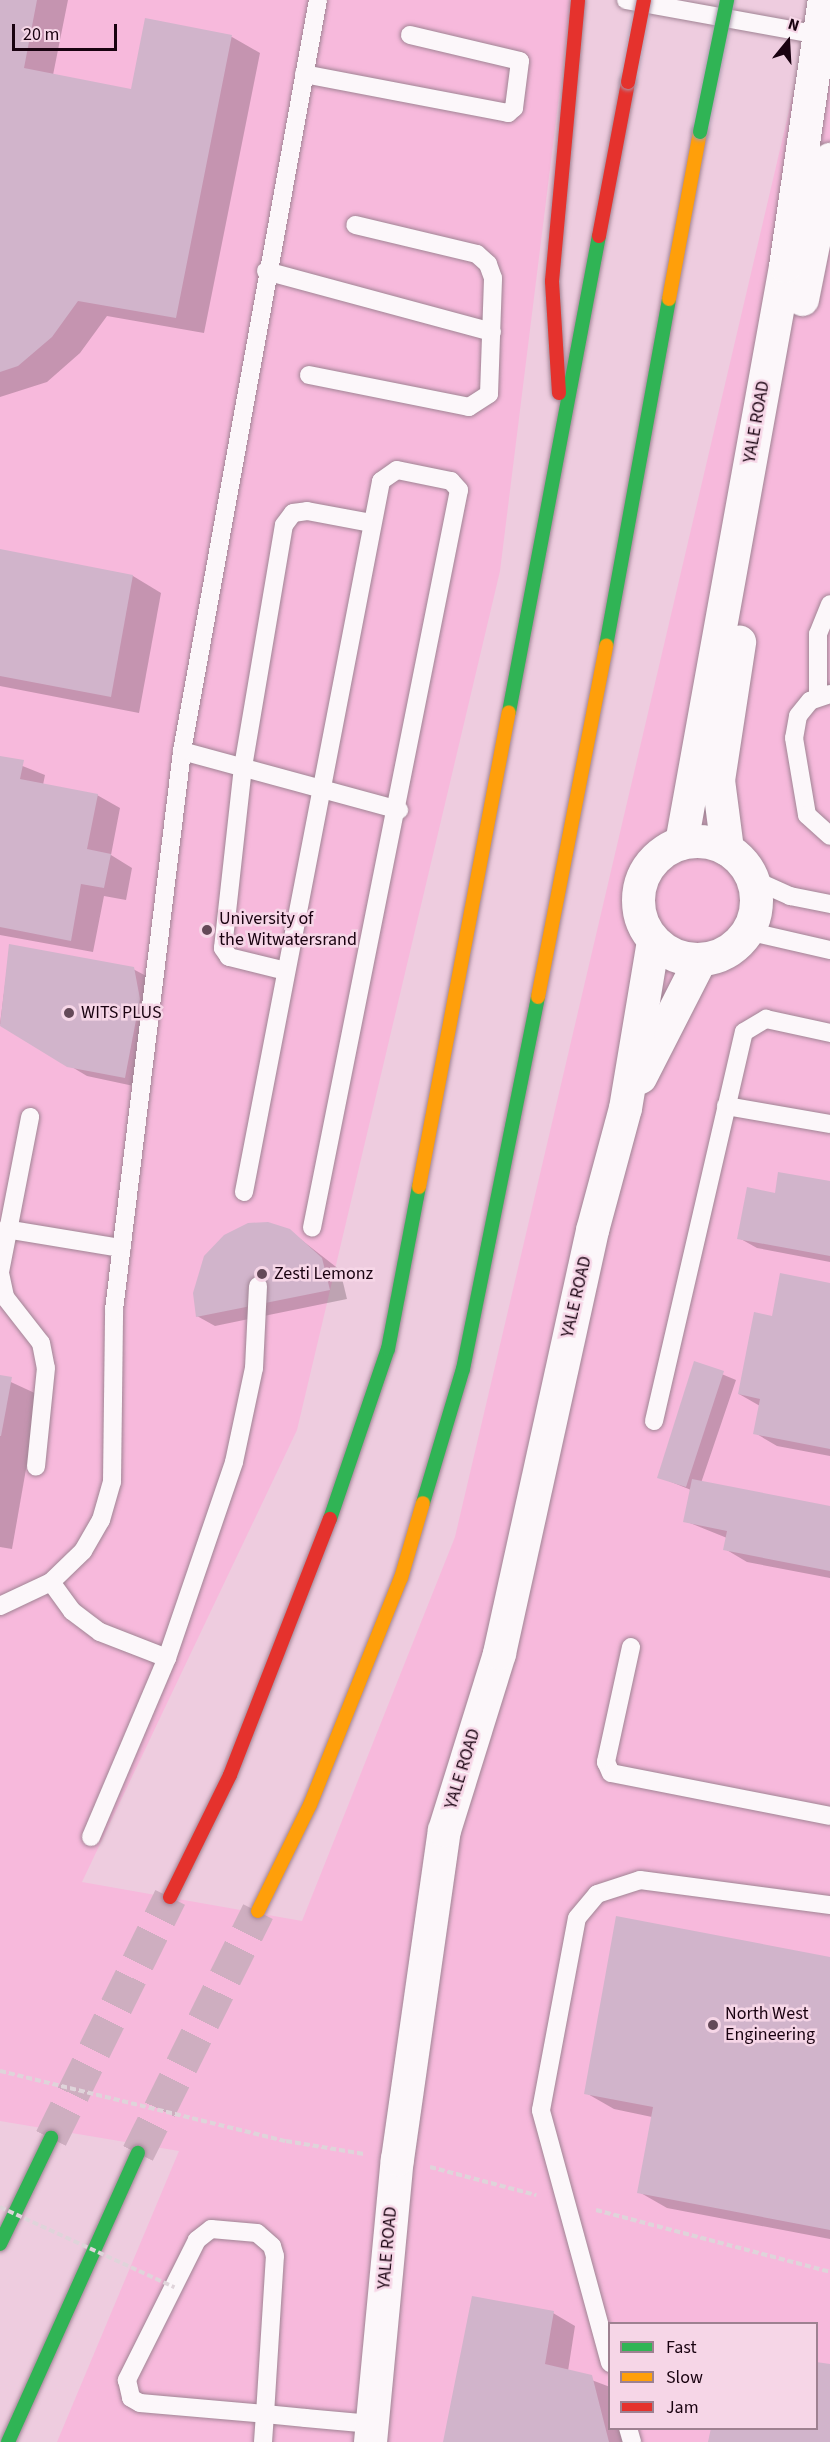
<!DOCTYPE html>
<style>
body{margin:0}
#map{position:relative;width:830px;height:2442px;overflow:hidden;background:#eeccdf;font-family:"Source Sans 3",sans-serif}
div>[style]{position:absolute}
.built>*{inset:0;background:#f7b9dc}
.shadow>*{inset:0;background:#0003}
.building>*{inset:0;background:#d1b4cb}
.highway-tunnel>*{height:33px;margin-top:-16.5px;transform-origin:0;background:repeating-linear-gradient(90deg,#ceaec0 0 33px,transparent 0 49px)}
.path>*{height:4px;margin-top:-2px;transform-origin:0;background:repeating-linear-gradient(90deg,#dfd4da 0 6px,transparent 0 9px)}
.roads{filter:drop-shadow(0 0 2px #a08494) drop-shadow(0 0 2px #a08494)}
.lane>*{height:18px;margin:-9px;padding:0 9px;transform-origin:9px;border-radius:9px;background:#fcf7fa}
.street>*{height:33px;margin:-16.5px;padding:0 16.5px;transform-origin:16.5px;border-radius:16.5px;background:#fcf7fa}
.street>.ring{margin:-16.5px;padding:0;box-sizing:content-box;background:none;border:33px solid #fcf7fa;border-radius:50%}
.fast>*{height:14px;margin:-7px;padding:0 7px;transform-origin:7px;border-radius:7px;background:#30b455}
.slow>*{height:14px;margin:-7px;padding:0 7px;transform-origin:7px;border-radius:7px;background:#ff9f0a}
.jam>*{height:14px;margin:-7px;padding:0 7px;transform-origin:7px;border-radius:7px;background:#e5322d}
.path-bridge>*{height:4px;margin-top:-2px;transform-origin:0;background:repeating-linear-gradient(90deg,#dfd4da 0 6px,transparent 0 9px)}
.bridges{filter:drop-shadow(0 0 2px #aa99ac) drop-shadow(0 0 2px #aa99ac)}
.fast-bridge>*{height:14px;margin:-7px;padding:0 7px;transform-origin:7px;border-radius:7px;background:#30b455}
.jam-bridge>*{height:14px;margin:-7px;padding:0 7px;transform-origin:7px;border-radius:7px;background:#e5322d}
.dots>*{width:16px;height:16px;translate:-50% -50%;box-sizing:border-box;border:3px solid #f6d6e7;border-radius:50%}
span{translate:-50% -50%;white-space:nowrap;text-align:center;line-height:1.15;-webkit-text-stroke:5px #f6d6e7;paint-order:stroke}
.street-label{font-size:18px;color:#190210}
.poi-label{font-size:18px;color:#190210}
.left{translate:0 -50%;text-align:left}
.legend{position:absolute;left:608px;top:2322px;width:210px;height:108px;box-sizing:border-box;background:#f6d6e7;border:2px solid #9e8191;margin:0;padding:8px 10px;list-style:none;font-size:18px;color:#190210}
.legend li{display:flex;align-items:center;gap:12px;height:30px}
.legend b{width:30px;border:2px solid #9e8191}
.north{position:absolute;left:758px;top:12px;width:60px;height:60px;-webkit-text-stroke:4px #f6d6e7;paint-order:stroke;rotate:18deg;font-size:16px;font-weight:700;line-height:24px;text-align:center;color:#190210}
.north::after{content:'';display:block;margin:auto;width:21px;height:27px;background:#190210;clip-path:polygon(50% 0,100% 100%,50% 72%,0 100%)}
.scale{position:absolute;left:12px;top:24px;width:105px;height:27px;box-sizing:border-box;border:3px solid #190210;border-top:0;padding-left:8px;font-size:18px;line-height:21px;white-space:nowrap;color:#190210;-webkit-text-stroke:4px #f6d6e7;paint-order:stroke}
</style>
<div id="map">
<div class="built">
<i style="clip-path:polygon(evenodd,0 0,571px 0,500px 571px,297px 1430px,82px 1882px,302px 1921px,455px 1537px,815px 0,830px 0,830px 2442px,57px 2442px,179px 2151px,0 2121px,0 0,610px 2324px,816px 2324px,816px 2428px,610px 2428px,610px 2324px)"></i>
</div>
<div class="shadow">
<i style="clip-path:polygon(0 0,68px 0,53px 75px,132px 91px,147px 20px,232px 37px,260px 53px,204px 333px,107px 316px,80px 353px,47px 382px,0 397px)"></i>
<i style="clip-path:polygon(0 551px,133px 576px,161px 593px,139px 713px,0 686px)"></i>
<i style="clip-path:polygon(0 757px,45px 775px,43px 785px,97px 795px,120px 808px,111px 855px,132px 868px,126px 900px,104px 896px,93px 952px,0 935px)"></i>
<i style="clip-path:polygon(10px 946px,133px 969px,152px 979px,143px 1088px,87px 1076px,0 1024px)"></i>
<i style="clip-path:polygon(830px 1183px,830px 1262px,757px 1248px,739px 1238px,776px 1194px)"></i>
<i style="clip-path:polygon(290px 1231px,340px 1270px,347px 1299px,215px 1326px,197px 1316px)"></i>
<i style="clip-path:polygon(830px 1284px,830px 1456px,777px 1446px,755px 1433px,760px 1406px,739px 1394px,773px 1317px)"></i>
<i style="clip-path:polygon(695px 1363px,736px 1380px,701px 1483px,830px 1508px,830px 1578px,747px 1562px,725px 1549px,727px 1538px,685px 1521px,691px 1490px,659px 1477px)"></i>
<i style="clip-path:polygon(0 1377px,39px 1395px,12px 1549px,0 1547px)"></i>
<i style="clip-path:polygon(830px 1959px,830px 2239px,667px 2208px,639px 2192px,652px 2117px,614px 2109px,586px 2093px)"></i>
<i style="clip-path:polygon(553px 2313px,575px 2326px,568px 2371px,610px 2387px,610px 2428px,624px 2428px,628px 2442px,445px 2442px)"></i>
</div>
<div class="building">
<i style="clip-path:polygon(0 0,37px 0,24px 68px,131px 89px,145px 18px,232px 35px,176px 318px,78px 301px,52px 337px,18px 366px,0 372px)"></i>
<i style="clip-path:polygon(0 549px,133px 575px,111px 697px,0 676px)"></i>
<i style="clip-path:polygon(0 756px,24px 760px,20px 779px,98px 794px,87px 849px,111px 854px,104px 888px,81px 884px,71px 941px,0 927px)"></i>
<i style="clip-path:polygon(9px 944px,134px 967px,140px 999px,125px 1078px,67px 1067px,0 1026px)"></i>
<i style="clip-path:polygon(778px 1172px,830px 1181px,830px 1256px,737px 1239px,747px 1187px,775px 1193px)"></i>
<i style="clip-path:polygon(268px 1222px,290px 1229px,322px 1258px,330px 1290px,196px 1317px,193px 1293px,204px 1256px,224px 1235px,248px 1223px)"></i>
<i style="clip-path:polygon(780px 1273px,830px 1283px,830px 1449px,753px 1434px,760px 1399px,738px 1394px,754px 1312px,772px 1316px)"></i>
<i style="clip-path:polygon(694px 1361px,724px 1371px,686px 1487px,657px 1478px)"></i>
<i style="clip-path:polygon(0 1375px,12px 1377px,1px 1436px,0 1436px)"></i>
<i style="clip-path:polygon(692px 1479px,830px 1506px,830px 1571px,723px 1550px,727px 1531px,683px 1522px)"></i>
<i style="clip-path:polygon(616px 1916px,830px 1957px,830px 2230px,637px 2193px,653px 2107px,584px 2094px)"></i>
<i style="clip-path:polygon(472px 2296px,554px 2311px,545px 2364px,592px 2375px,609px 2442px,443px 2442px)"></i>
<i style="clip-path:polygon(816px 2362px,830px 2364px,830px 2442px,708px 2442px,711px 2428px,816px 2428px)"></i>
</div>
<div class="highway-tunnel">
<i style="left:51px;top:2138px;width:269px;rotate:-63.7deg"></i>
<i style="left:138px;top:2153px;width:270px;rotate:-63.6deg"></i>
</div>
<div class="path">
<i style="left:0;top:2071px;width:294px;rotate:13.8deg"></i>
<i style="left:286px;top:2141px;width:79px;rotate:9.5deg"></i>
<i style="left:430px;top:2167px;width:110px;rotate:14.8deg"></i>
<i style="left:596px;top:2210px;width:242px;rotate:14.8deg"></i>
</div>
<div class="roads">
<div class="lane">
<i style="left:626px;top:0;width:202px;rotate:10.3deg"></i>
<i style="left:304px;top:74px;width:208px;rotate:10.8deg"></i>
<i style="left:508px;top:113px;width:8px;rotate:-40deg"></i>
<i style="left:514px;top:108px;width:47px;rotate:-82.7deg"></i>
<i style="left:520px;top:61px;width:113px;rotate:-166.7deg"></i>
<i style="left:266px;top:271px;width:234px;rotate:15.1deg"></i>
<i style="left:309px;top:375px;width:163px;rotate:11.3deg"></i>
<i style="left:469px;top:407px;width:24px;rotate:-33deg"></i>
<i style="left:489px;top:394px;width:116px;rotate:-88deg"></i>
<i style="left:493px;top:278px;width:15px;rotate:-110deg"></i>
<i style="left:488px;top:264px;width:15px;rotate:-138deg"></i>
<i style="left:477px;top:254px;width:125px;rotate:-166.6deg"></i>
<i style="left:830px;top:694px;width:21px;rotate:161deg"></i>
<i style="left:810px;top:701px;width:19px;rotate:129deg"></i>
<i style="left:798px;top:716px;width:22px;rotate:100deg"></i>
<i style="left:794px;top:738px;width:78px;rotate:80.4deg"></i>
<i style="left:807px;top:815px;width:31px;rotate:42deg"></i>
<i style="left:818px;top:697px;width:63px;rotate:-90deg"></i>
<i style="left:818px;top:634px;width:32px;rotate:-68deg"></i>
<i style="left:182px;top:751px;width:225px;rotate:15.2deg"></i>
<i style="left:752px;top:879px;width:42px;rotate:24.1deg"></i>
<i style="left:790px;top:896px;width:41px;rotate:11.3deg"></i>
<i style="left:747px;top:931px;width:85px;rotate:12.9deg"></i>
<i style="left:282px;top:970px;width:55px;rotate:-166.2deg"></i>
<i style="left:229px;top:957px;width:11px;rotate:-124deg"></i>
<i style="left:223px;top:948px;width:182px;rotate:-83.7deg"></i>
<i style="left:243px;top:767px;width:245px;rotate:-80.4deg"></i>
<i style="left:284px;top:525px;width:15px;rotate:-53deg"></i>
<i style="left:293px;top:513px;width:14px;rotate:-8deg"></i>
<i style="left:307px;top:511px;width:66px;rotate:10.5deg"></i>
<i style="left:726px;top:1106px;width:106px;rotate:9.8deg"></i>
<i style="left:244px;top:1192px;width:724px;rotate:-79.09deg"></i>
<i style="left:381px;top:481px;width:19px;rotate:-35deg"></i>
<i style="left:397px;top:470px;width:55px;rotate:11.5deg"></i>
<i style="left:451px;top:481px;width:12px;rotate:48deg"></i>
<i style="left:459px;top:490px;width:752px;rotate:101.27deg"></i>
<i style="left:6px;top:1229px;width:117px;rotate:9.4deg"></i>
<i style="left:0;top:1272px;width:158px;rotate:-79deg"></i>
<i style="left:0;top:1273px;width:25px;rotate:78deg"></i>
<i style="left:5px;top:1297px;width:58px;rotate:52deg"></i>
<i style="left:41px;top:1343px;width:25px;rotate:79deg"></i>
<i style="left:46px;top:1368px;width:99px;rotate:95.8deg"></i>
<i style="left:654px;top:1421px;width:399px;rotate:-77deg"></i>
<i style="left:744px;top:1032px;width:26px;rotate:-31deg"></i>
<i style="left:766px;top:1019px;width:66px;rotate:12.3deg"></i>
<i style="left:51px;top:1582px;width:36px;rotate:54deg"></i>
<i style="left:72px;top:1611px;width:35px;rotate:37deg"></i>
<i style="left:100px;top:1632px;width:72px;rotate:21.2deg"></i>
<i style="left:0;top:1606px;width:56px;rotate:-25.2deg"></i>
<i style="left:51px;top:1582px;width:45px;rotate:-44.1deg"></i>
<i style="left:83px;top:1551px;width:36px;rotate:-60deg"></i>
<i style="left:101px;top:1520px;width:40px;rotate:-74deg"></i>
<i style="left:112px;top:1482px;width:172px;rotate:-89.3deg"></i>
<i style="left:114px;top:1310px;width:563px;rotate:-83.06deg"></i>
<i style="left:182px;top:751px;width:763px;rotate:-79.74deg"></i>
<i style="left:631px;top:1647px;width:118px;rotate:102.3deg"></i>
<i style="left:606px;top:1762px;width:12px;rotate:66deg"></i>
<i style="left:611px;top:1773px;width:223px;rotate:11.1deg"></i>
<i style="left:91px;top:1837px;width:194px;rotate:-67deg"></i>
<i style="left:167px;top:1658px;width:207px;rotate:-71.1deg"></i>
<i style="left:234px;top:1462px;width:96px;rotate:-78deg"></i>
<i style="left:254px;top:1368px;width:82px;rotate:-87.2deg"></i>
<i style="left:610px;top:2363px;width:262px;rotate:-105.3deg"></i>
<i style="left:541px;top:2110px;width:195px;rotate:-79.4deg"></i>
<i style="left:577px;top:1918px;width:31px;rotate:-50deg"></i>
<i style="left:597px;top:1894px;width:45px;rotate:-18deg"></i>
<i style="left:640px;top:1880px;width:192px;rotate:7.5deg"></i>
<i style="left:628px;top:2428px;width:15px;rotate:74deg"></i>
<i style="left:263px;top:2442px;width:28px;rotate:-86deg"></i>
<i style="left:265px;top:2414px;width:158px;rotate:-86.4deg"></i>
<i style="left:275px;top:2256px;width:10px;rotate:-107deg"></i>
<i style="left:272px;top:2246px;width:20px;rotate:-139deg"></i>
<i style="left:257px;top:2233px;width:46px;rotate:-175deg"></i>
<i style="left:211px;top:2229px;width:18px;rotate:142deg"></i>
<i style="left:197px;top:2240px;width:157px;rotate:116.6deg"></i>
<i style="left:127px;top:2380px;width:18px;rotate:77deg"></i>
<i style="left:131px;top:2398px;width:10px;rotate:29deg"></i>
<i style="left:140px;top:2403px;width:125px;rotate:5deg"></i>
<i style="left:265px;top:2414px;width:41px;rotate:5.6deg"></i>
<i style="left:306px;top:2418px;width:65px;rotate:5.3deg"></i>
</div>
<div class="street">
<i style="left:802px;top:299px;width:143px;rotate:-78.7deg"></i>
<i class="ring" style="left:638px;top:841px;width:85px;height:85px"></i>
<i style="left:681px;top:843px;width:586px;rotate:-79.78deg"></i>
<i style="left:785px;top:266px;width:269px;rotate:-81.7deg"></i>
<i style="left:727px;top:849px;width:70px;rotate:-97.4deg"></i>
<i style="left:718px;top:780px;width:140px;rotate:-81.3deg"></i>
<i style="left:640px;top:1077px;width:132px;rotate:-63deg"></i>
<i style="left:370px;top:2442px;width:284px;rotate:-84.6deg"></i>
<i style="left:397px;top:2159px;width:332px;rotate:-81.9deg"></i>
<i style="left:444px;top:1830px;width:185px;rotate:-72.7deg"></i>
<i style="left:499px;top:1653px;width:433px;rotate:-77.6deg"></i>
<i style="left:592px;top:1230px;width:126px;rotate:-74.9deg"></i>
<i style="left:625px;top:1108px;width:169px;rotate:-80.5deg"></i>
</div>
<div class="fast">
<i style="left:606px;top:646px;width:353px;rotate:-79.7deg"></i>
<i style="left:509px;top:712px;width:484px;rotate:-79.3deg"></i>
<i style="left:423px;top:1503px;width:140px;rotate:-73.4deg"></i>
<i style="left:463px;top:1369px;width:379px;rotate:-78.6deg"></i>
<i style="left:330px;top:1519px;width:180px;rotate:-71.2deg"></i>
<i style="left:388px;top:1349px;width:165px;rotate:-79.2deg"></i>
<i style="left:0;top:2244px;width:118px;rotate:-64.3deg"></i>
<i style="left:8px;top:2442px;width:317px;rotate:-65.8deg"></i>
</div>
<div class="slow">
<i style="left:669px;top:299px;width:170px;rotate:-79.5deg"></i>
<i style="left:538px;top:997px;width:358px;rotate:-79deg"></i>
<i style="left:419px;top:1187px;width:483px;rotate:-79.3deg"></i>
<i style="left:258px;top:1911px;width:118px;rotate:-63.9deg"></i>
<i style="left:310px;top:1805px;width:245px;rotate:-68.2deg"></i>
<i style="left:401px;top:1578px;width:78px;rotate:-73.7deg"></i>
</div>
<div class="jam">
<i style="left:599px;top:236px;width:157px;rotate:-79.3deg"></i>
<i style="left:559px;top:393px;width:112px;rotate:-93.6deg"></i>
<i style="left:552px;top:281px;width:282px;rotate:-84.7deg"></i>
<i style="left:170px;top:1897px;width:136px;rotate:-63.8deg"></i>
<i style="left:230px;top:1775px;width:275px;rotate:-68.7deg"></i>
</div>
</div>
<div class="path-bridge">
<i style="left:0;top:2207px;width:192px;rotate:24.7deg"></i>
</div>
<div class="bridges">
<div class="fast-bridge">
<i style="left:700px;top:132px;width:135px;rotate:-78.4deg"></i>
</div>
<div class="jam-bridge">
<i style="left:628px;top:82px;width:84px;rotate:-79deg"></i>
</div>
</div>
<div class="dots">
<i style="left:207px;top:930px;background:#644958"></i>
<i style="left:69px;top:1013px;background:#644958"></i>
<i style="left:262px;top:1274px;background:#644958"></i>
<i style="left:713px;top:2025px;background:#644958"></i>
</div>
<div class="street-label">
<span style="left:757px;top:422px;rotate:-80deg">YALE ROAD</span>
<span style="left:577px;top:1297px;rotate:-77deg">YALE ROAD</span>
<span style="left:463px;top:1769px;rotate:-73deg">YALE ROAD</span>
<span style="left:388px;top:2248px;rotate:-85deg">YALE ROAD</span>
</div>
<div class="poi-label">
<span class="left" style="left:219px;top:930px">University of<br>the Witwatersrand</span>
<span class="left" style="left:81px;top:1013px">WITS PLUS</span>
<span class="left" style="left:274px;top:1274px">Zesti Lemonz</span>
<span class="left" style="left:725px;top:2025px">North West<br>Engineering</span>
</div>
<ul class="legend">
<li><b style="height:8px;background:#30b455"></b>Fast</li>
<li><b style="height:8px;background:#ff9f0a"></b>Slow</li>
<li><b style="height:8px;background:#e5322d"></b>Jam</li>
</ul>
<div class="north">N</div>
<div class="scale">20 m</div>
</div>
